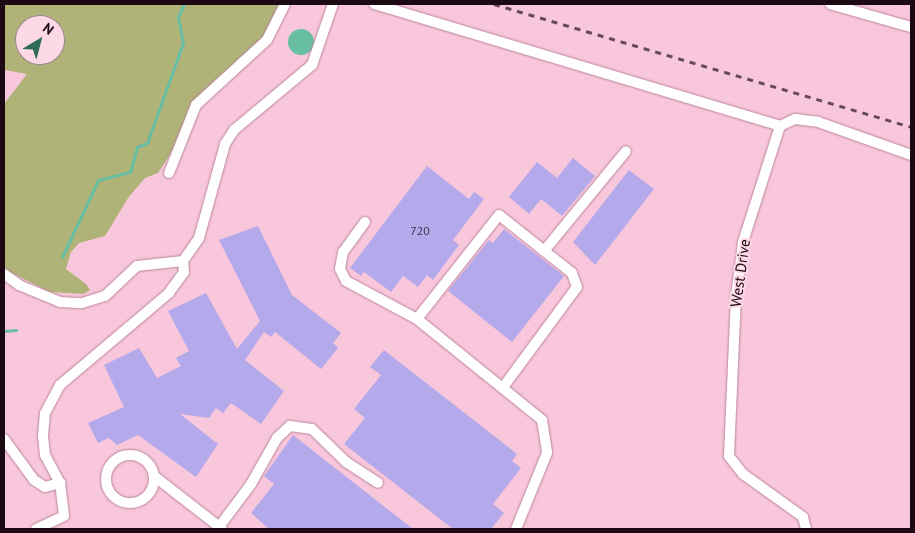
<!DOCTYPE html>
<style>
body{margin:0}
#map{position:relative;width:915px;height:533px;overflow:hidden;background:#f8c7db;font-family:"PT Sans",sans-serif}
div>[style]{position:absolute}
.green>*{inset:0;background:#afb378}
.water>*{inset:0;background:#67bea3}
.round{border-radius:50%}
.stream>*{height:3px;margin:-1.5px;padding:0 1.5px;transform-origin:1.5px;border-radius:1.5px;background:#67bea3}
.building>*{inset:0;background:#b4a9ea}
.roads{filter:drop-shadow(0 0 1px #bd859d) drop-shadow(0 0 1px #bd859d)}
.minor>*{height:10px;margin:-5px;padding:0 5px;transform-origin:5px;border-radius:5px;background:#fff}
.minor>.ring{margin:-5px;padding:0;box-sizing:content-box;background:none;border:10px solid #fff;border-radius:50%}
.rail>*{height:3px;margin-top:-1.5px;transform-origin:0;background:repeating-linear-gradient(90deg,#664956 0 6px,transparent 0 12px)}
span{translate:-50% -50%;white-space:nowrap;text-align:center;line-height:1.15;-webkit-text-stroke:4px #fdd8e7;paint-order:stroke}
.number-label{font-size:12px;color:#433149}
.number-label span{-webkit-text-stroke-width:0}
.street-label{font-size:15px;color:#1d0913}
.frame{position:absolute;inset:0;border:5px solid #1d0913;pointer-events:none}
.north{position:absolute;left:15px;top:15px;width:50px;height:50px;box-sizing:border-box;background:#fdd8e7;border:1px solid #a38592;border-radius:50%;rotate:37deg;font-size:14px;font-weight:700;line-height:20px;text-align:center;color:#1d0913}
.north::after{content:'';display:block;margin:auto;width:18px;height:22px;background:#2c6c59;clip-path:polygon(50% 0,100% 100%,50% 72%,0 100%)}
</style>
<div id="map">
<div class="green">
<i style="clip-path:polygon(evenodd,4px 4px,281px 4px,268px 35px,197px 99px,171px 153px,158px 173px,145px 178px,128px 198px,105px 236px,79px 243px,71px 252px,66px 269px,86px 284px,90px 290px,83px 294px,50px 292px,4px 269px,4px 104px,27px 74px,4px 70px,4px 4px,25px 25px,55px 25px,55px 55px,25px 55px,25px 25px)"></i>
</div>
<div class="water">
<i class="round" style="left:288px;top:29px;width:26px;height:26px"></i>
</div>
<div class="stream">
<i style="left:62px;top:257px;width:85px;rotate:-64.9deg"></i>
<i style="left:98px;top:180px;width:33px;rotate:-14deg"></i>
<i style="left:130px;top:172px;width:26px;rotate:-74deg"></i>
<i style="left:137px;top:147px;width:11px;rotate:-22deg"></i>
<i style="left:147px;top:143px;width:106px;rotate:-70.2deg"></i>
<i style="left:183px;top:43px;width:26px;rotate:-101deg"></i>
<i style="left:178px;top:17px;width:14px;rotate:-65deg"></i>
<i style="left:4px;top:331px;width:12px;rotate:-5deg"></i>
</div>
<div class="building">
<i style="clip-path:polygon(573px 158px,595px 176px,562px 216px,541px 199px,529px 214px,509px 197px,537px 162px,557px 178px)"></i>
<i style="clip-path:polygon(427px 166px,469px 199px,474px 192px,484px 199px,453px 240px,459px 245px,433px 280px,427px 275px,418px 287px,403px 276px,391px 292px,364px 272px,361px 276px,350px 268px)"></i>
<i style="clip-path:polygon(629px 170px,654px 189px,595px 265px,573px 242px)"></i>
<i style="clip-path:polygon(258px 226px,292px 295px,341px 333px,333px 343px,338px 348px,321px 369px,275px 332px,271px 337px,264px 332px,245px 360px,284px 391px,261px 424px,231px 403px,223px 413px,216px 408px,209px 418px,180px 414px,218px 444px,196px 477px,138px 435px,117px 445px,109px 438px,98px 443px,88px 423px,124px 407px,104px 365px,139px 348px,157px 378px,181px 366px,176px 358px,189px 351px,168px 311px,206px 293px,237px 349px,260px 321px,219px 240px)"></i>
<i style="clip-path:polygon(504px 229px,564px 276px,512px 342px,448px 291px,489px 240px,493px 243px)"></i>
<i style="clip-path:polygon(384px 350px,517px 454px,512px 461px,521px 468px,493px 504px,504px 513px,491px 529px,453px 529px,344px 444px,365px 418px,354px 409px,381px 375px,370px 367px)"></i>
<i style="clip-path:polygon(293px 435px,413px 529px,269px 529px,251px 513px,274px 484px,264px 476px)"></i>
</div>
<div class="roads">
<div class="minor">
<i style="left:374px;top:4px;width:424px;rotate:16.7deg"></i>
<i style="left:830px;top:4px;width:84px;rotate:15.9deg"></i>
<i style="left:169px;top:173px;width:73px;rotate:-68.3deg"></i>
<i style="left:196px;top:105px;width:96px;rotate:-42.5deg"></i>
<i style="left:267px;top:40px;width:40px;rotate:-63.4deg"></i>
<i style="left:365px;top:222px;width:37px;rotate:126deg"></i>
<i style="left:343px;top:252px;width:17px;rotate:100deg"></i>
<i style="left:340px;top:269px;width:13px;rotate:63deg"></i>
<i style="left:346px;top:281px;width:81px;rotate:28.2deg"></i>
<i style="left:544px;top:251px;width:129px;rotate:-50.6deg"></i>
<i style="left:183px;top:261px;width:28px;rotate:-55deg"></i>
<i style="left:199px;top:238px;width:98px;rotate:-74.5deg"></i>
<i style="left:225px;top:144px;width:17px;rotate:-57deg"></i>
<i style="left:234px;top:130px;width:102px;rotate:-39.8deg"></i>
<i style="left:312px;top:65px;width:65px;rotate:-71deg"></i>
<i style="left:4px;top:274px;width:19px;rotate:36deg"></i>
<i style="left:19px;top:285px;width:44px;rotate:22.5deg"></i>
<i style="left:60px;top:302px;width:22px;rotate:3deg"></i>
<i style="left:82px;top:303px;width:24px;rotate:-17deg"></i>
<i style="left:105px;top:296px;width:44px;rotate:-43.2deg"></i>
<i style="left:137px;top:266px;width:46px;rotate:-6.2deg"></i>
<i style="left:183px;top:261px;width:11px;rotate:85deg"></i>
<i style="left:184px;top:272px;width:26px;rotate:126deg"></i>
<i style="left:169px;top:293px;width:143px;rotate:139.8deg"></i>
<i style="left:60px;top:385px;width:32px;rotate:118deg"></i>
<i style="left:45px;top:413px;width:23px;rotate:95deg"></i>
<i style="left:43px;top:436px;width:19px;rotate:84deg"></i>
<i style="left:45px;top:455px;width:32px;rotate:62deg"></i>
<i style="left:60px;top:483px;width:33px;rotate:83deg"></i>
<i style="left:64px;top:516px;width:31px;rotate:155deg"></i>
<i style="left:504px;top:386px;width:123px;rotate:-53.6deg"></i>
<i style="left:577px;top:287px;width:15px;rotate:-110deg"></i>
<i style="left:572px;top:273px;width:93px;rotate:-141.5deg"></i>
<i style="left:499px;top:215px;width:132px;rotate:128.3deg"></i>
<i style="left:417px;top:319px;width:161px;rotate:38.9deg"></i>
<i style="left:542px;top:420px;width:33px;rotate:81deg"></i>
<i style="left:547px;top:453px;width:82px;rotate:112.2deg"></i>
<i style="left:4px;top:439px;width:51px;rotate:53.8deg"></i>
<i style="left:34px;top:480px;width:13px;rotate:32deg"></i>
<i style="left:45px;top:487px;width:16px;rotate:-15deg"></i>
<i class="ring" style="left:106px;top:455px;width:38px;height:38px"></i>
<i style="left:154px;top:476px;width:86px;rotate:37.9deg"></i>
<i style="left:219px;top:527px;width:54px;rotate:-53.3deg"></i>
<i style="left:251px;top:484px;width:53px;rotate:-60.5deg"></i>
<i style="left:277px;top:438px;width:18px;rotate:-43deg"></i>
<i style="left:290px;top:426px;width:22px;rotate:8deg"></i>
<i style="left:312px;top:429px;width:47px;rotate:44.1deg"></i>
<i style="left:346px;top:462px;width:38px;rotate:33deg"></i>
<i style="left:806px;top:529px;width:12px;rotate:-104deg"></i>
<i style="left:803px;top:517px;width:74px;rotate:-144.4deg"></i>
<i style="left:743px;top:474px;width:23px;rotate:-128deg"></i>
<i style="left:729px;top:456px;width:160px;rotate:-87.5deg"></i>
<i style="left:736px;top:296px;width:54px;rotate:-82.6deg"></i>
<i style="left:743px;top:242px;width:122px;rotate:-72.3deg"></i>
<i style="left:780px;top:126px;width:17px;rotate:-25deg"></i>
<i style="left:795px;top:119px;width:23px;rotate:7deg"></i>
<i style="left:818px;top:122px;width:99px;rotate:19.5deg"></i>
</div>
</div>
<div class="rail">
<i style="left:494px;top:4px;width:435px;rotate:16.4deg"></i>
</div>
<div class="number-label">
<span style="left:420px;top:231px">720</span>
</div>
<div class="street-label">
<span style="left:740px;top:273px;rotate:-82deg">West Drive</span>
</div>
<div class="frame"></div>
<div class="north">N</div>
</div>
